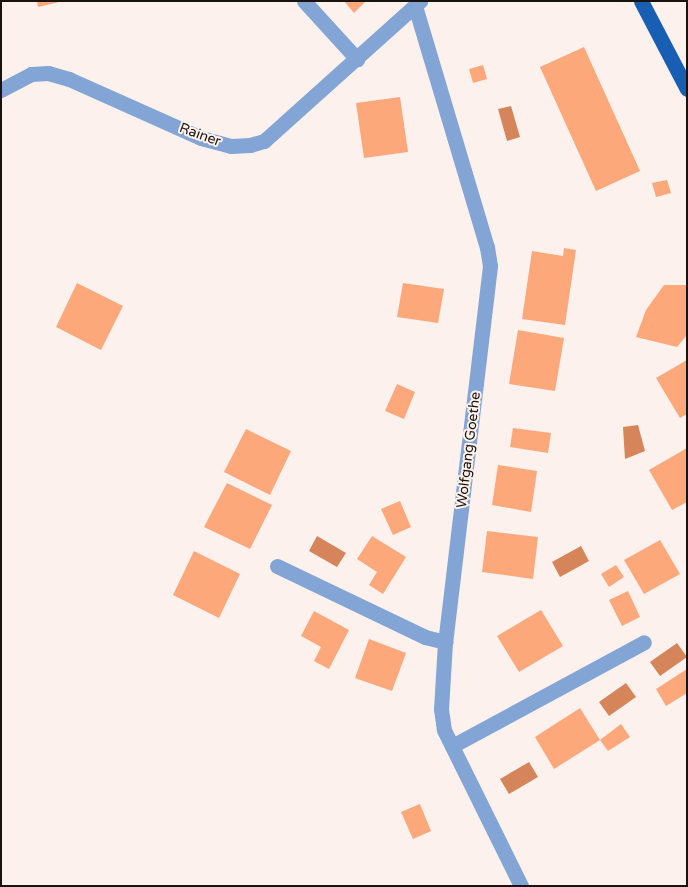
<!DOCTYPE html>
<style>
body{margin:0}
#map{position:relative;width:688px;height:887px;overflow:hidden;background:#fcf1ec;font-family:"Varela Round",sans-serif}
div>[style]{position:absolute}
.water>*{inset:0;background:#d68459}
.building>*{inset:0;background:#fda87b}
.minor>*{height:15px;margin:-7.5px;padding:0 7.5px;transform-origin:7.5px;border-radius:7.5px;background:#82a5d5}
.major>*{height:15px;margin:-7.5px;padding:0 7.5px;transform-origin:7.5px;border-radius:7.5px;background:#185fb3}
span{translate:-50% -50%;white-space:nowrap;text-align:center;line-height:1.15;-webkit-text-stroke:4px #fcf1ec;paint-order:stroke}
.street-label{font-size:14px;color:#1a120e}
.frame{position:absolute;inset:0;border:2px solid #1a120e;pointer-events:none}
</style>
<div id="map">
<div class="water">
<i style="clip-path:polygon(511px 106px,520px 137px,507px 141px,498px 109px)"></i>
<i style="clip-path:polygon(638px 425px,645px 451px,625px 459px,623px 427px)"></i>
<i style="clip-path:polygon(317px 536px,346px 553px,337px 567px,309px 551px)"></i>
<i style="clip-path:polygon(581px 546px,589px 561px,560px 577px,552px 562px)"></i>
<i style="clip-path:polygon(677px 643px,687px 657px,660px 676px,650px 662px)"></i>
<i style="clip-path:polygon(626px 683px,636px 697px,609px 716px,599px 702px)"></i>
<i style="clip-path:polygon(529px 762px,538px 777px,509px 794px,500px 779px)"></i>
</div>
<div class="building">
<i style="clip-path:polygon(37px 1px,59px 1px,59px 2px,38px 7px)"></i>
<i style="clip-path:polygon(344px 1px,366px 1px,354px 13px)"></i>
<i style="clip-path:polygon(584px 47px,640px 171px,596px 191px,540px 67px)"></i>
<i style="clip-path:polygon(483px 65px,487px 79px,473px 83px,469px 69px)"></i>
<i style="clip-path:polygon(400px 97px,408px 152px,364px 158px,356px 103px)"></i>
<i style="clip-path:polygon(667px 180px,671px 193px,656px 197px,652px 183px)"></i>
<i style="clip-path:polygon(564px 248px,576px 250px,565px 325px,522px 319px,532px 251px,563px 256px)"></i>
<i style="clip-path:polygon(77px 283px,123px 306px,101px 350px,56px 327px)"></i>
<i style="clip-path:polygon(403px 283px,444px 289px,438px 323px,397px 317px)"></i>
<i style="clip-path:polygon(664px 285px,687px 285px,687px 335px,677px 347px,636px 337px,646px 310px)"></i>
<i style="clip-path:polygon(518px 330px,564px 338px,555px 391px,509px 384px)"></i>
<i style="clip-path:polygon(687px 360px,687px 414px,680px 418px,656px 378px)"></i>
<i style="clip-path:polygon(397px 384px,415px 392px,404px 419px,385px 411px)"></i>
<i style="clip-path:polygon(513px 428px,551px 433px,548px 453px,510px 447px)"></i>
<i style="clip-path:polygon(246px 429px,291px 451px,270px 495px,224px 472px)"></i>
<i style="clip-path:polygon(687px 448px,687px 502px,672px 510px,649px 470px)"></i>
<i style="clip-path:polygon(498px 465px,537px 471px,531px 512px,492px 505px)"></i>
<i style="clip-path:polygon(227px 483px,272px 505px,250px 549px,204px 527px)"></i>
<i style="clip-path:polygon(400px 501px,411px 527px,393px 535px,381px 509px)"></i>
<i style="clip-path:polygon(487px 531px,538px 537px,533px 579px,482px 572px)"></i>
<i style="clip-path:polygon(372px 536px,406px 557px,383px 594px,369px 585px,377px 572px,357px 559px)"></i>
<i style="clip-path:polygon(660px 540px,680px 574px,644px 594px,624px 560px)"></i>
<i style="clip-path:polygon(194px 551px,240px 574px,219px 618px,173px 595px)"></i>
<i style="clip-path:polygon(616px 565px,624px 577px,609px 587px,601px 574px)"></i>
<i style="clip-path:polygon(628px 591px,640px 617px,622px 626px,609px 600px)"></i>
<i style="clip-path:polygon(541px 610px,563px 646px,519px 672px,497px 636px)"></i>
<i style="clip-path:polygon(314px 611px,349px 630px,329px 669px,314px 661px,321px 647px,301px 636px)"></i>
<i style="clip-path:polygon(369px 639px,406px 653px,392px 691px,355px 678px)"></i>
<i style="clip-path:polygon(687px 669px,687px 693px,666px 706px,656px 689px)"></i>
<i style="clip-path:polygon(580px 708px,600px 740px,554px 769px,535px 737px)"></i>
<i style="clip-path:polygon(621px 724px,630px 737px,608px 751px,600px 740px)"></i>
<i style="clip-path:polygon(420px 804px,431px 831px,413px 839px,401px 812px)"></i>
</div>
<div class="minor">
<i style="left:304px;top:1px;width:79px;rotate:47.6deg"></i>
<i style="left:415px;top:6px;width:252px;rotate:73.4deg"></i>
<i style="left:487px;top:247px;width:19px;rotate:81deg"></i>
<i style="left:490px;top:266px;width:379px;rotate:96.8deg"></i>
<i style="left:445px;top:642px;width:67px;rotate:93.4deg"></i>
<i style="left:441px;top:709px;width:21px;rotate:82deg"></i>
<i style="left:444px;top:730px;width:174px;rotate:63.7deg"></i>
<i style="left:1px;top:90px;width:34px;rotate:-28deg"></i>
<i style="left:31px;top:74px;width:17px;rotate:-3deg"></i>
<i style="left:48px;top:73px;width:22px;rotate:16deg"></i>
<i style="left:69px;top:79px;width:145px;rotate:24.1deg"></i>
<i style="left:201px;top:138px;width:31px;rotate:15deg"></i>
<i style="left:231px;top:146px;width:19px;rotate:-3deg"></i>
<i style="left:250px;top:145px;width:15px;rotate:-16deg"></i>
<i style="left:264px;top:141px;width:210px;rotate:-41.9deg"></i>
<i style="left:277px;top:566px;width:164px;rotate:25.6deg"></i>
<i style="left:425px;top:637px;width:21px;rotate:14deg"></i>
<i style="left:452px;top:746px;width:218px;rotate:-28.4deg"></i>
</div>
<div class="major">
<i style="left:641px;top:1px;width:99px;rotate:62.4deg"></i>
</div>
<div class="street-label">
<span style="left:200px;top:135px;rotate:20deg">Rainer</span>
<span style="left:469px;top:450px;rotate:-83deg">Wolfgang Goethe</span>
</div>
<div class="frame"></div>
</div>
